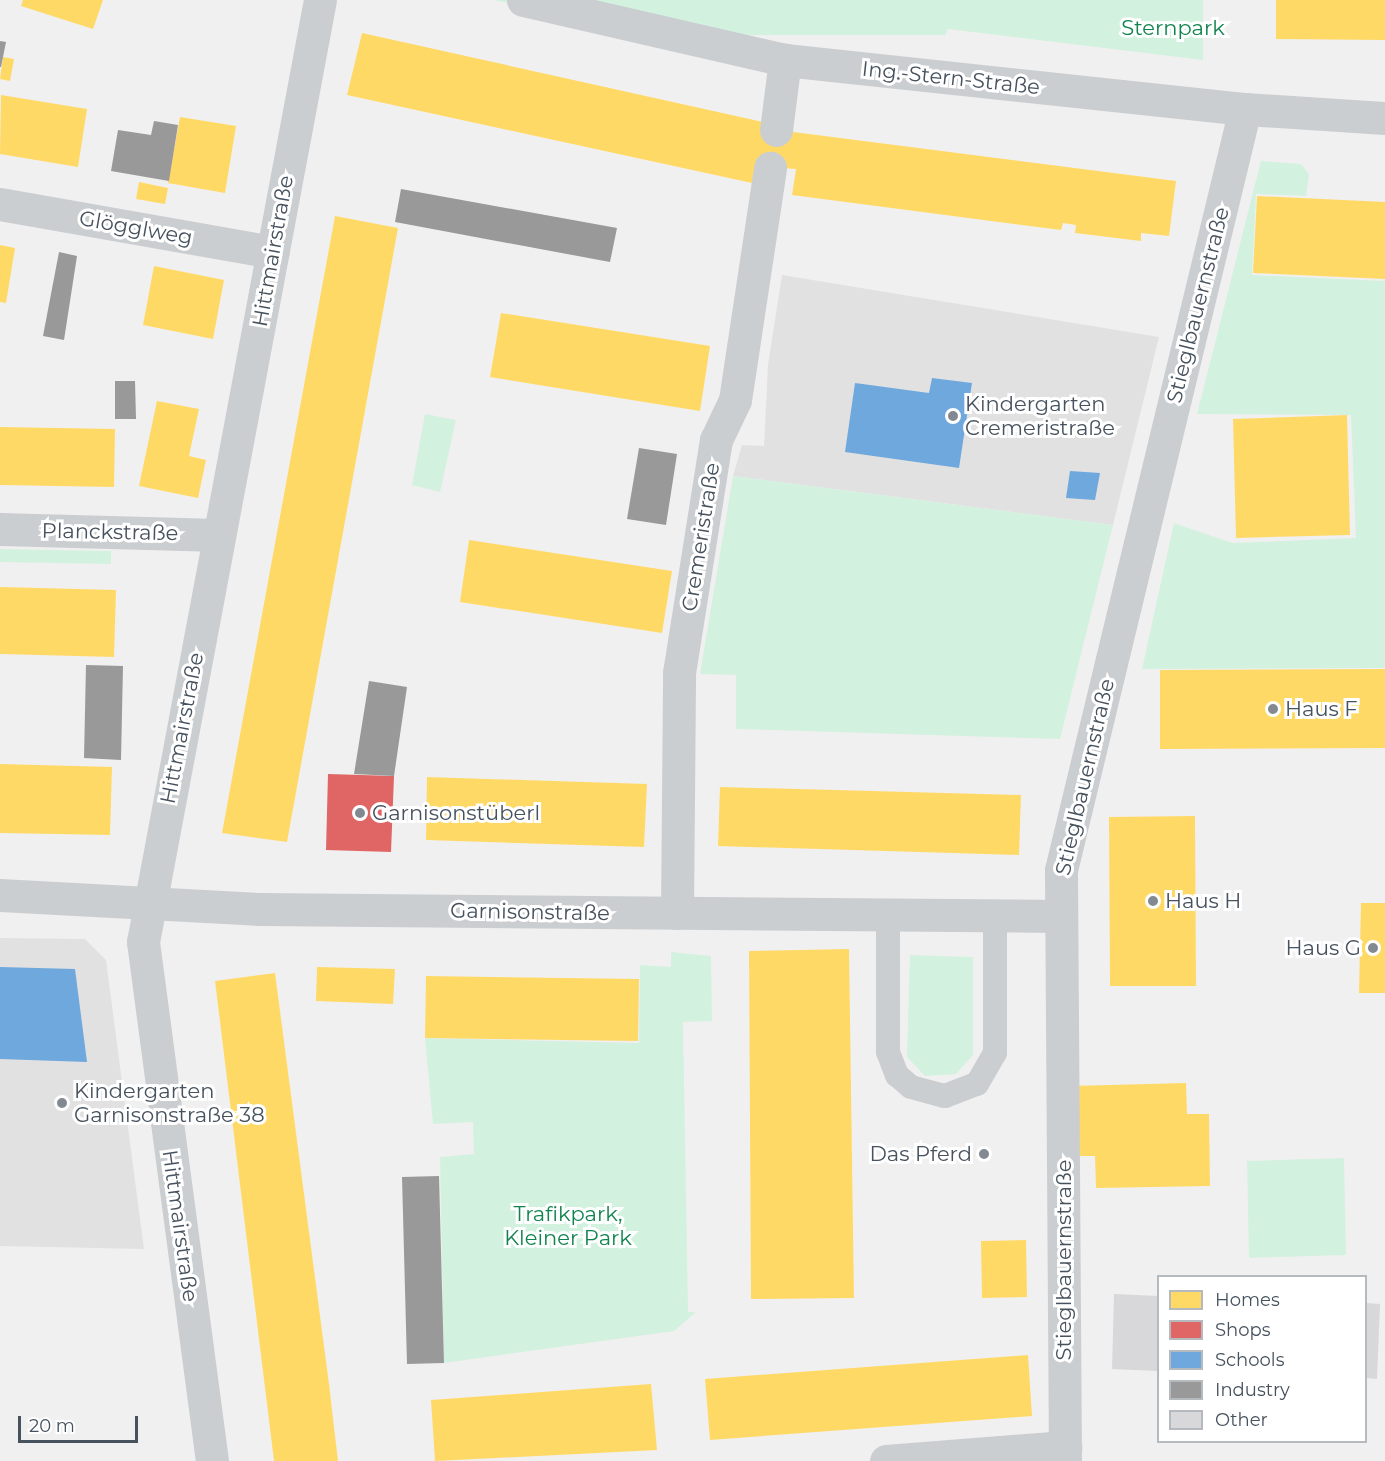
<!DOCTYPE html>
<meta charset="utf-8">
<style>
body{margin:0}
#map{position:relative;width:1385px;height:1461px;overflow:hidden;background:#f1f0f0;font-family:Montserrat,sans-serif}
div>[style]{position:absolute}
.education>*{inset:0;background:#e2e1e2}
.green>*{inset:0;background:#d3f1df}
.homes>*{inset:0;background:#ffd966}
.shops>*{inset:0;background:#e06666}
.schools>*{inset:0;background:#6fa8dc}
.industry>*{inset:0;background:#999}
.building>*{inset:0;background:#d8d8da}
.service>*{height:24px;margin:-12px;padding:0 12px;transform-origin:12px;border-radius:12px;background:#cbced1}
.minor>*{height:33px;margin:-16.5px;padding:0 16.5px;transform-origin:16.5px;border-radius:16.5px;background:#cbced1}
.dots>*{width:16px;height:16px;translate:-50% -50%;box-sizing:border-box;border:3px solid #fff;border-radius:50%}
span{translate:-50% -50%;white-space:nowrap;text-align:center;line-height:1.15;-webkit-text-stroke:6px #fff;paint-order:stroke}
.park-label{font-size:21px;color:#11844e}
.street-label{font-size:21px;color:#46525e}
.poi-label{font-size:21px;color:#46525e}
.left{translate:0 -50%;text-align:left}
.right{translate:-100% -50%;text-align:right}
.legend{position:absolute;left:1157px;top:1275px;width:210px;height:168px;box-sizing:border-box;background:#fff;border:2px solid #b5babf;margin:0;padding:8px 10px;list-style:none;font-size:18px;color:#46525e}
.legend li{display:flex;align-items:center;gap:12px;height:30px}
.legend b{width:30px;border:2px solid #b5babf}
.scale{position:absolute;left:18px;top:1416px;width:120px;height:27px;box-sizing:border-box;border:3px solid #46525e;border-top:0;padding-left:8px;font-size:18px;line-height:21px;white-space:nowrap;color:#46525e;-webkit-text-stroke:4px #fff;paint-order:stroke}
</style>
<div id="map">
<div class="education">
<i style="clip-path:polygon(782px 275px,1159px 337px,1113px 525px,733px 476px,742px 445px,764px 446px,768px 365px)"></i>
<i style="clip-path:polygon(0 938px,85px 939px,106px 960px,144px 1249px,0 1246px)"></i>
</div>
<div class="green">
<i style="clip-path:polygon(494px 0,1203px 0,1203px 60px,948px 29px,945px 35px,668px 35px)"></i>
<i style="clip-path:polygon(1261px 161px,1301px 164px,1309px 174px,1306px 196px,1256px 194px,1252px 275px,1385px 281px,1385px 668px,1142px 669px,1174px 523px,1232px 543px,1356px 538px,1351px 415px,1197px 414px)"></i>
<i style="clip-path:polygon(425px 414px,456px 420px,440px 492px,412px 485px)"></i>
<i style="clip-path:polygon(733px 476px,1113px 525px,1060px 739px,736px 729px,736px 675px,700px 674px)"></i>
<i style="clip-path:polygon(0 549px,111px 551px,111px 564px,0 562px)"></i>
<i style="clip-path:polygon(671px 952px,711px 956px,712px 1021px,683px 1022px,688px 1312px,696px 1312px,674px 1331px,444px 1363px,440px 1157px,474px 1154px,473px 1122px,433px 1124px,425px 1038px,639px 1043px,640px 965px,671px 967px)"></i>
<i style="clip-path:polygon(910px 955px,973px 957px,973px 1055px,956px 1074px,925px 1076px,907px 1057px)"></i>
<i style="clip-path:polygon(1344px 1158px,1346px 1255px,1249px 1258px,1247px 1161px)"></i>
</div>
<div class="homes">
<i style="clip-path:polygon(23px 0,103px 0,93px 29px,21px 6px)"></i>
<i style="clip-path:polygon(1276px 0,1385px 0,1385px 40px,1276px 39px)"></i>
<i style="clip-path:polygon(362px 33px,763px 122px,762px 128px,1176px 181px,1169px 236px,1141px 233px,1141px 241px,1075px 233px,1076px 225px,1063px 223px,1061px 230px,792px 195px,796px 169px,755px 166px,752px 183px,347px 95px)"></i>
<i style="clip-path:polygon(3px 57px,14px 59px,10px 81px,0 79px)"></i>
<i style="clip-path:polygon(1px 95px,87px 109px,78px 167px,0 154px)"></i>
<i style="clip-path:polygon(180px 117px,236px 126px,225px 193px,168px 183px)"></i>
<i style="clip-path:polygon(139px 182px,168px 188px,165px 204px,136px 199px)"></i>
<i style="clip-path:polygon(1257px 196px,1385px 202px,1385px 279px,1253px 273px)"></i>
<i style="clip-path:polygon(335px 216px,398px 228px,287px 842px,222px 833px)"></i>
<i style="clip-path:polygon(0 245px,15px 248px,6px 303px,0 302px)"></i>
<i style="clip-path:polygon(154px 266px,224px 280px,213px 339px,143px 325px)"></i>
<i style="clip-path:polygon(501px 313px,710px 346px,700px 411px,490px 377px)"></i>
<i style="clip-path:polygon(157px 401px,199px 409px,189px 456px,206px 460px,198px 498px,139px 486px)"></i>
<i style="clip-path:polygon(1347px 415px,1350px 535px,1236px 538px,1233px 419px)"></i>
<i style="clip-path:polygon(0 427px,115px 429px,114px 487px,0 485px)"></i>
<i style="clip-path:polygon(469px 540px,672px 571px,662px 633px,460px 602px)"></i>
<i style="clip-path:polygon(0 587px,116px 590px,114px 657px,0 654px)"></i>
<i style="clip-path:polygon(1385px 669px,1385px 748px,1160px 749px,1160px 670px)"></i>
<i style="clip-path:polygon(0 764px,112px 767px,110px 835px,0 833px)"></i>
<i style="clip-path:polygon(427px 777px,647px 784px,644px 847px,426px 840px)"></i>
<i style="clip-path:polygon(720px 787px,1021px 795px,1019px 855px,718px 846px)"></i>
<i style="clip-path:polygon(1195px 816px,1196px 986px,1110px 986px,1109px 817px)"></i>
<i style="clip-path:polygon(1361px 903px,1385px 903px,1385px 993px,1359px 993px)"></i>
<i style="clip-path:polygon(849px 949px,854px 1298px,751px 1299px,749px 951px)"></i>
<i style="clip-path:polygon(317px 967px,395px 969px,393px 1004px,316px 1001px)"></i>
<i style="clip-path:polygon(275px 973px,329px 1384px,338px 1461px,274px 1461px,215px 981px)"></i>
<i style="clip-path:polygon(426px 976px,639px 979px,638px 1041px,425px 1038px)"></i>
<i style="clip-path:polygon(1186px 1083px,1187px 1114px,1209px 1114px,1210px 1186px,1096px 1188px,1095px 1156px,1073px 1156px,1072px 1086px)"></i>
<i style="clip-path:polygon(1026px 1240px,1027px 1297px,982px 1298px,981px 1241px)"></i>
<i style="clip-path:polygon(1028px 1355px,1032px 1416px,710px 1440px,705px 1379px)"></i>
<i style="clip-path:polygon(651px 1384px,657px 1450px,435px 1461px,431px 1400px)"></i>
</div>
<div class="shops">
<i style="clip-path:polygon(328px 774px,394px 776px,391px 852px,326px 850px)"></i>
</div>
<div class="schools">
<i style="clip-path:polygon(932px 378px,972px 383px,959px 468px,845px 452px,855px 383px,929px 393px)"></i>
<i style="clip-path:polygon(1070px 471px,1100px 473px,1095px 500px,1066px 498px)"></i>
<i style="clip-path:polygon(0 967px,75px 969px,87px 1062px,0 1059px)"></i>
</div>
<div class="industry">
<i style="clip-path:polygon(0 41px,6px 42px,1px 67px,0 67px)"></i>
<i style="clip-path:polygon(154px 121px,178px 125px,169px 181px,111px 171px,118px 130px,151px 135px)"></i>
<i style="clip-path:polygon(401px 189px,617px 228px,610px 262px,395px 222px)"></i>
<i style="clip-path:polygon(59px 252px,77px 256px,64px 340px,43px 336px)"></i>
<i style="clip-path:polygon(115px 381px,135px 381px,136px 419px,115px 419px)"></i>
<i style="clip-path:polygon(639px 448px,677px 454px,666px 525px,627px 519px)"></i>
<i style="clip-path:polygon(86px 665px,123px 666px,121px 760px,84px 758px)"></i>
<i style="clip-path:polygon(369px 681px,407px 687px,394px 776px,354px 774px)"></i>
<i style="clip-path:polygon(439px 1176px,444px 1363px,407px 1364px,402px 1177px)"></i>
</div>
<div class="building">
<i style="clip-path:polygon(1114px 1294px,1158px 1296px,1158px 1371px,1112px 1369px)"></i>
<i style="clip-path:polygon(1366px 1303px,1380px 1304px,1377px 1379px,1366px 1378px)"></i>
</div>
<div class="service">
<i style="left:888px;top:916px;width:136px;rotate:90deg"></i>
<i style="left:888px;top:1052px;width:25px;rotate:69deg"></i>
<i style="left:897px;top:1075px;width:18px;rotate:41deg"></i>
<i style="left:911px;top:1087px;width:35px;rotate:15deg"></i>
<i style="left:945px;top:1096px;width:34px;rotate:-21deg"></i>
<i style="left:977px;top:1084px;width:36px;rotate:-60deg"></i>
<i style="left:995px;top:1053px;width:138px;rotate:-90deg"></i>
</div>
<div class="minor">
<i style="left:523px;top:0;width:269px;rotate:12.9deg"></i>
<i style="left:785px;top:60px;width:463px;rotate:6.1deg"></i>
<i style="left:1245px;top:109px;width:140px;rotate:3.7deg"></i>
<i style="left:776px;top:130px;width:71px;rotate:-82.7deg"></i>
<i style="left:0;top:204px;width:277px;rotate:10deg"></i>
<i style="left:0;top:529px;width:219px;rotate:1.6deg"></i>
<i style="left:0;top:895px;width:259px;rotate:3.1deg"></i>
<i style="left:259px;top:909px;width:802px;rotate:0.5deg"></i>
<i style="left:677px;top:913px;width:240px;rotate:-89.5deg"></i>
<i style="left:679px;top:673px;width:236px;rotate:-81deg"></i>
<i style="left:716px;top:440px;width:44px;rotate:-64.6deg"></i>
<i style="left:735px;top:400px;width:235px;rotate:-81.4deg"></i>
<i style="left:212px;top:1461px;width:524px;rotate:-97.57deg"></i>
<i style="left:143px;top:942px;width:958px;rotate:-79.36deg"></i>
<i style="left:886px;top:1461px;width:180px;rotate:-4.5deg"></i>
<i style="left:1065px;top:1461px;width:591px;rotate:-90.39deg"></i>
<i style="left:1061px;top:870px;width:783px;rotate:-76.41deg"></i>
</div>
<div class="dots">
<i style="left:953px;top:416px;background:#828991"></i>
<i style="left:1273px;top:709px;background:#828991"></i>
<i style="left:360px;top:813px;background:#828991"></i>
<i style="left:1153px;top:901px;background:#828991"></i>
<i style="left:1373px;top:948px;background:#828991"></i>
<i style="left:62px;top:1103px;background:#828991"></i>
<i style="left:984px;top:1154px;background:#828991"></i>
</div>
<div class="park-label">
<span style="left:1173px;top:28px">Sternpark</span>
<span style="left:568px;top:1226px">Trafikpark,<br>Kleiner Park</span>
</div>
<div class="street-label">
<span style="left:951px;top:78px;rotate:6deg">Ing.-Stern-Straße</span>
<span style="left:136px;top:228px;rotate:10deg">Glögglweg</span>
<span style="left:273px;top:251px;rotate:-80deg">Hittmairstraße</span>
<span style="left:1198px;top:305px;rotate:-76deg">Stieglbauernstraße</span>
<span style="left:110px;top:532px;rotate:1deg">Planckstraße</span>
<span style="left:701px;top:537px;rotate:-81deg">Cremeristraße</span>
<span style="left:182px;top:728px;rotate:-79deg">Hittmairstraße</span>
<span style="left:1085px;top:777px;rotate:-77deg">Stieglbauernstraße</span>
<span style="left:530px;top:912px;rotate:1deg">Garnisonstraße</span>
<span style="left:180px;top:1226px;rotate:82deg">Hittmairstraße</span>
<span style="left:1064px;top:1260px;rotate:-90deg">Stieglbauernstraße</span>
</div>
<div class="poi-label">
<span class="left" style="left:965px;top:416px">Kindergarten<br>Cremeristraße</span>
<span class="left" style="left:1285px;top:709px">Haus F</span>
<span class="left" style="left:372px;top:813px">Garnisonstüberl</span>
<span class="left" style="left:1165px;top:901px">Haus H</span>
<span class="right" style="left:1361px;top:948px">Haus G</span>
<span class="left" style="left:74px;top:1103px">Kindergarten<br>Garnisonstraße 38</span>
<span class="right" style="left:972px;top:1154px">Das Pferd</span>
</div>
<ul class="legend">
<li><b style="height:16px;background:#ffd966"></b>Homes</li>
<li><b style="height:16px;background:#e06666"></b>Shops</li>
<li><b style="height:16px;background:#6fa8dc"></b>Schools</li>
<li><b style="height:16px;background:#999"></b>Industry</li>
<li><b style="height:16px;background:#d8d8da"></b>Other</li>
</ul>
<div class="scale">20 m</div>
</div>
